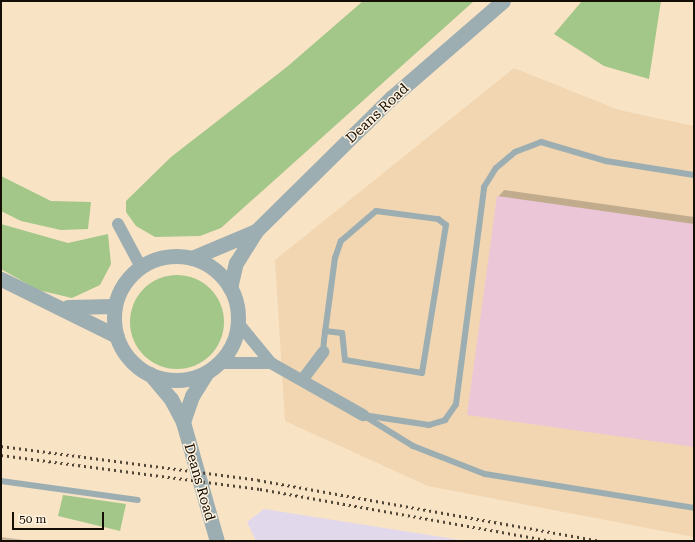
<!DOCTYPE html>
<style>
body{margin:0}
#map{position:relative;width:695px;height:542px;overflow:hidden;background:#f9e3c5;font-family:"Roboto Serif",serif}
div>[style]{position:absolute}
.built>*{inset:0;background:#f1d6b1}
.industrial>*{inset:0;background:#e2d8ec}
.green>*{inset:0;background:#a3c689}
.round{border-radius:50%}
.shadow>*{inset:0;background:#0003}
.building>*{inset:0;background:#ebc6d7}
.service>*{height:6px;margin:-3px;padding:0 3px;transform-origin:3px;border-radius:3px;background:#9caeb1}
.minor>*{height:12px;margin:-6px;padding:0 6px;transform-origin:6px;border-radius:6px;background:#9caeb1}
.tertiary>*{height:15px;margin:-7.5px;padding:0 7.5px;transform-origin:7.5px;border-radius:7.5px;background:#9caeb1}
.tertiary>.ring{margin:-7.5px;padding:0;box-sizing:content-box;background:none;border:15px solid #9caeb1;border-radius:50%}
.rail>*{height:3px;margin-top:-1.5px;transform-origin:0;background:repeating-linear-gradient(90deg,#524738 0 2px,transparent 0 6px)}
span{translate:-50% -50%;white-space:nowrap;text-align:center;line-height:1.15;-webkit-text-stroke:3px #fff2df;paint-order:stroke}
.street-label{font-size:14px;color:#150e04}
.frame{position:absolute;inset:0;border:2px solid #150e04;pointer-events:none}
.scale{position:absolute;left:12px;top:512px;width:92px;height:18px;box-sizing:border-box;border:2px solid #150e04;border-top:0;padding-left:5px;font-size:12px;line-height:14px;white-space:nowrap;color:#150e04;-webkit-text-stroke:3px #fff2df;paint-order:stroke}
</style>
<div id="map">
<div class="built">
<i style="clip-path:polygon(514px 68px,619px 110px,694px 126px,694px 537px,428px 486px,285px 421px,275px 260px)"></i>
</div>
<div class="industrial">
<i style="clip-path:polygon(264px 509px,467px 541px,256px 541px,247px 522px)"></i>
</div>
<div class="green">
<i style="clip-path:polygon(363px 1px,474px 1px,221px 228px,200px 236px,155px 237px,136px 226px,126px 212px,126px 201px,171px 157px,288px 66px)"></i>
<i style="clip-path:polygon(582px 1px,661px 1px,649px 79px,604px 66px,554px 34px)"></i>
<i style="clip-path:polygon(1px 176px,51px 201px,91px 202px,88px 229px,61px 230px,21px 221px,1px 211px)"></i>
<i style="clip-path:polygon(1px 224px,68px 243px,108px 234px,111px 264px,100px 285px,72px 298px,38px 290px,1px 269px)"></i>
<i class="round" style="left:130px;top:275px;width:94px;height:94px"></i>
<i style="clip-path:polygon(63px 495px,126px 504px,120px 531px,58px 516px)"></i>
</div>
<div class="shadow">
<i style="clip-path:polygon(504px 190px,694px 217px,694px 446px,498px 197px)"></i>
<i style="clip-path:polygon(1px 537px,31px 541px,1px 541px)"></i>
</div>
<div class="building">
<i style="clip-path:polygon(497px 196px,694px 224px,694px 447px,467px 415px)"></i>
</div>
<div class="service">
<i style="left:323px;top:352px;width:12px;rotate:-85deg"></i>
<i style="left:324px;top:340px;width:83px;rotate:-82.4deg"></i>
<i style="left:335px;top:258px;width:18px;rotate:-71deg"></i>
<i style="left:341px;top:241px;width:46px;rotate:-40.6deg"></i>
<i style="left:376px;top:211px;width:63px;rotate:7.4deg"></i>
<i style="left:438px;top:219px;width:10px;rotate:37deg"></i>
<i style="left:446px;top:225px;width:150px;rotate:99.2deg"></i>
<i style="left:422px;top:373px;width:78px;rotate:-170.4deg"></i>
<i style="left:345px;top:360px;width:27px;rotate:-96deg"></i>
<i style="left:342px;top:333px;width:17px;rotate:-173deg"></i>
<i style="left:363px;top:415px;width:67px;rotate:8.6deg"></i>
<i style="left:429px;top:425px;width:17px;rotate:-17deg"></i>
<i style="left:445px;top:420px;width:19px;rotate:-55deg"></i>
<i style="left:456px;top:404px;width:219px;rotate:-82.6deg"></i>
<i style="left:484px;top:187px;width:22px;rotate:-58deg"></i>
<i style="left:496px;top:168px;width:25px;rotate:-40deg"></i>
<i style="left:515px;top:152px;width:28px;rotate:-21deg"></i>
<i style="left:541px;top:142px;width:68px;rotate:16.3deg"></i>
<i style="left:606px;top:161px;width:89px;rotate:9deg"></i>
<i style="left:366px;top:417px;width:55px;rotate:31.7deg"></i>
<i style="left:413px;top:446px;width:77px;rotate:21.3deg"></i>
<i style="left:485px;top:474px;width:212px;rotate:9.2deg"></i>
<i style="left:1px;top:481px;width:138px;rotate:7.9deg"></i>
</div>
<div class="minor">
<i style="left:118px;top:224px;width:49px;rotate:61.9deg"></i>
<i style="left:219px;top:363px;width:52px"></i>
<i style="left:271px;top:363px;width:52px;rotate:-129.5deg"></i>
<i style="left:271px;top:363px;width:106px;rotate:29.5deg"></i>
<i style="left:303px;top:379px;width:34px;rotate:-53deg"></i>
</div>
<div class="tertiary">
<i class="ring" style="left:114px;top:256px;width:109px;height:109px"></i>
<i style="left:192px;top:258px;width:69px;rotate:-22.9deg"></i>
<i style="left:1px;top:279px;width:129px;rotate:26.2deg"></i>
<i style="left:230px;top:288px;width:26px;rotate:-77deg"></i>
<i style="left:236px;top:263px;width:38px;rotate:-58deg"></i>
<i style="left:256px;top:231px;width:190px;rotate:-44.6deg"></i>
<i style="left:391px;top:98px;width:148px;rotate:-40.9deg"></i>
<i style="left:68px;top:307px;width:47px;rotate:-1.2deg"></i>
<i style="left:150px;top:374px;width:33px;rotate:50deg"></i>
<i style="left:171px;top:399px;width:26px;rotate:62deg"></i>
<i style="left:183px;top:422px;width:124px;rotate:74.1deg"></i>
<i style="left:183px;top:422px;width:28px;rotate:-71deg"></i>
<i style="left:192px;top:396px;width:28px;rotate:-58deg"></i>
</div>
<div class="rail">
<i style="left:1px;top:446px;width:259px;rotate:7.5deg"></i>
<i style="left:258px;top:480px;width:348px;rotate:10.1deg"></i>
<i style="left:1px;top:455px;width:261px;rotate:7.5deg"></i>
<i style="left:260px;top:489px;width:297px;rotate:10.1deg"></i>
</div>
<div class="street-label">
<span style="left:377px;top:113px;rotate:-43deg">Deans Road</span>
<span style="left:200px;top:482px;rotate:74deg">Deans Road</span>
</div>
<div class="frame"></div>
<div class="scale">50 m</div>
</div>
